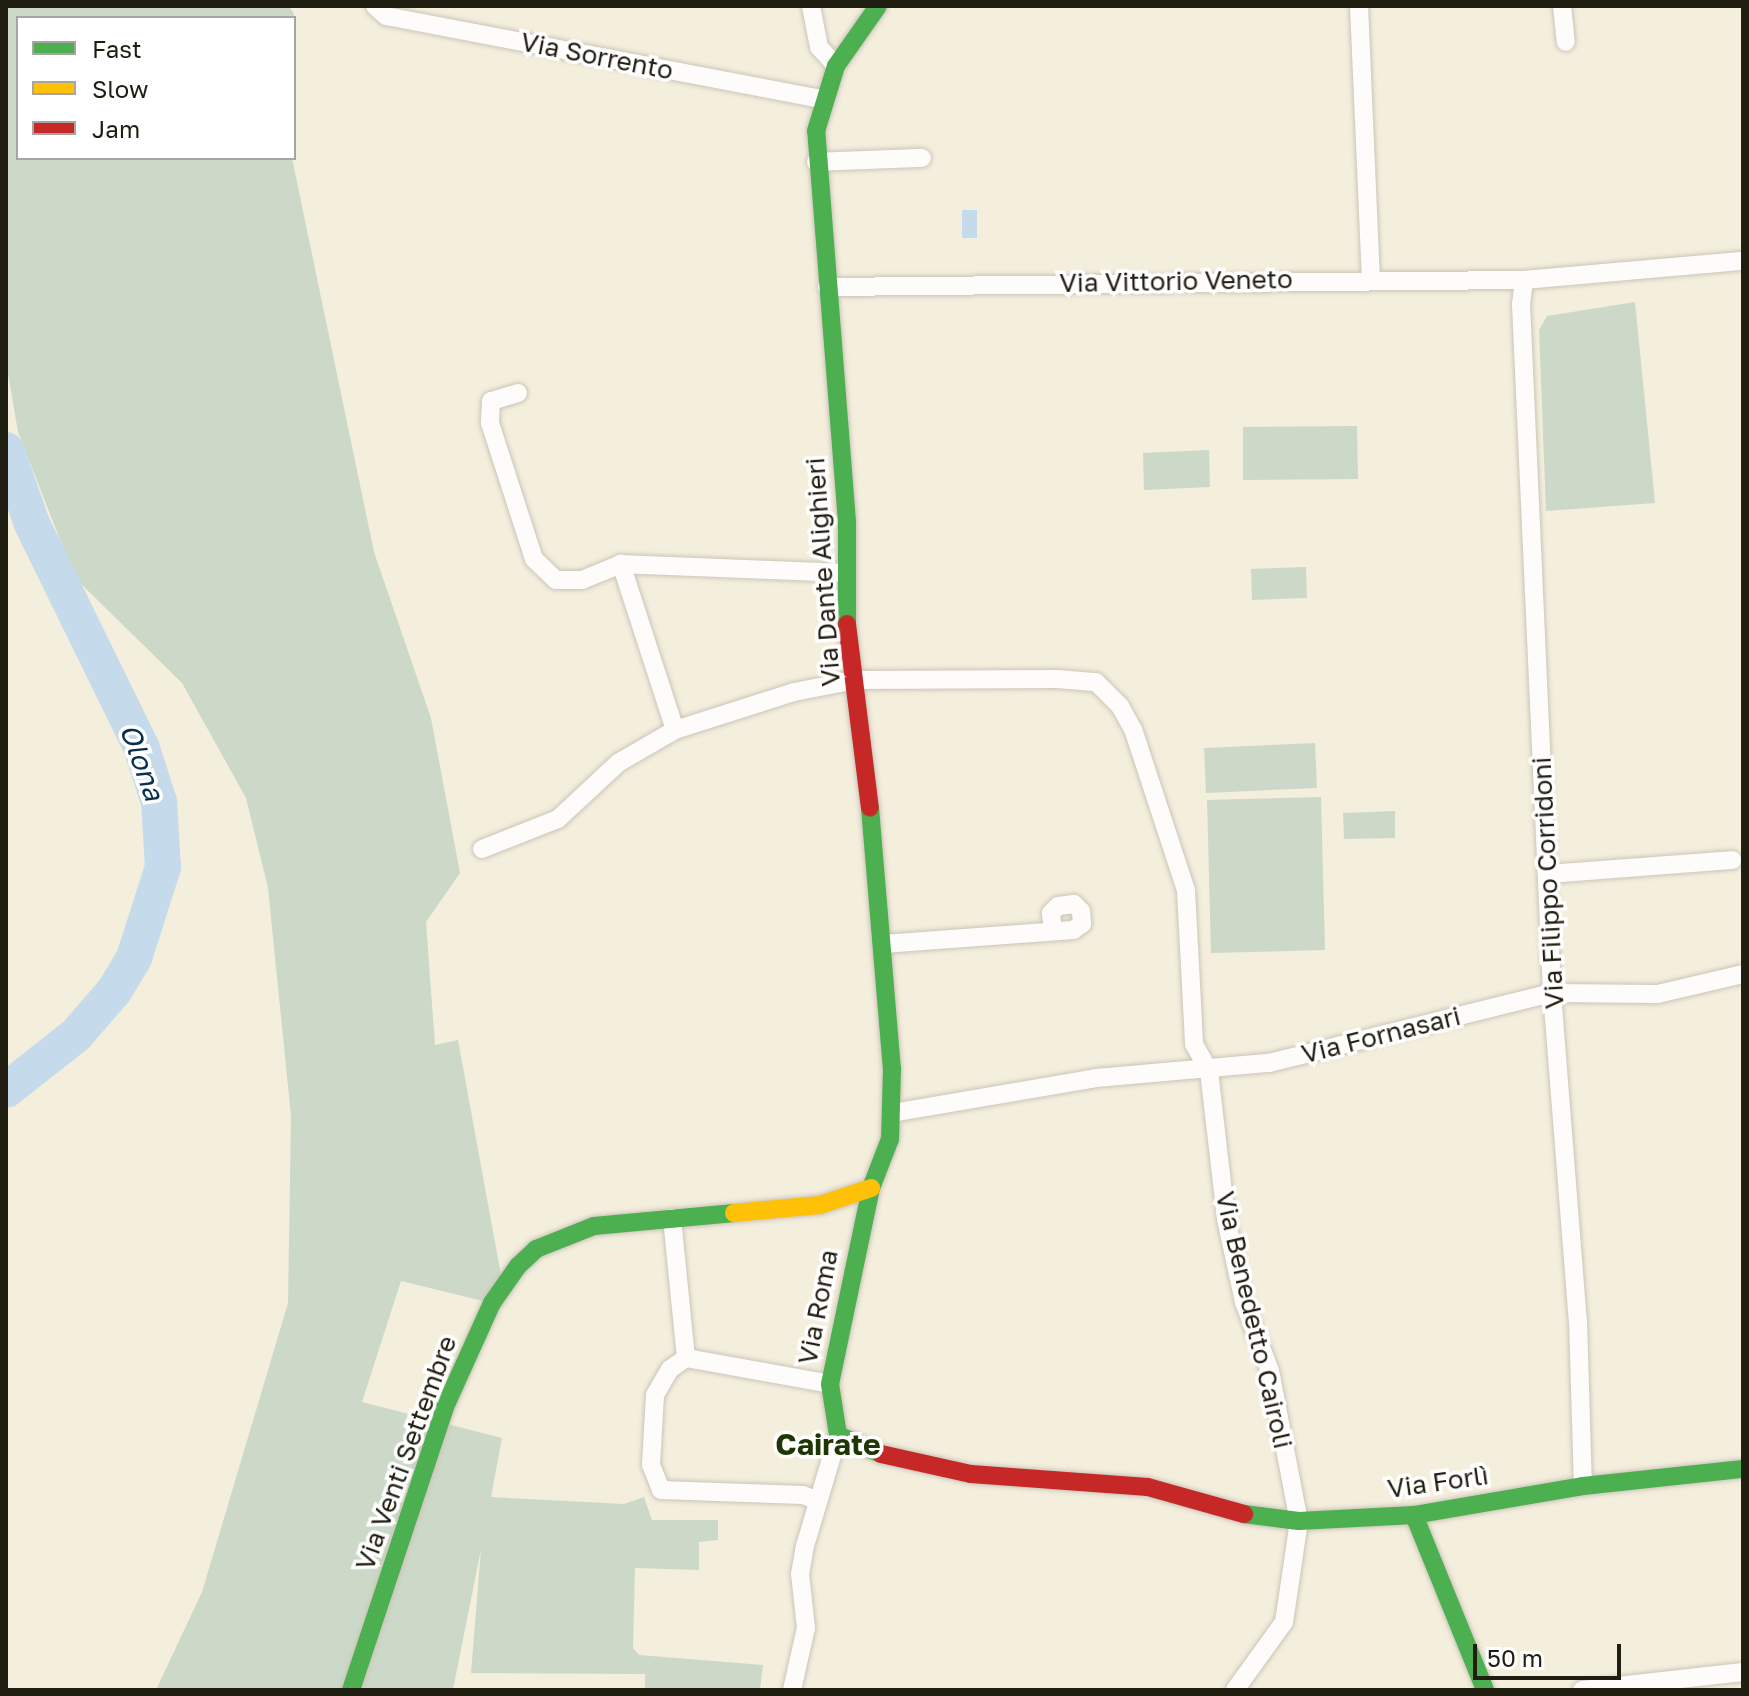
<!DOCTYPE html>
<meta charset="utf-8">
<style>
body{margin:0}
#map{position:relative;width:1749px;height:1696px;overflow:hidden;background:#f4eedd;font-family:"Golos Text",sans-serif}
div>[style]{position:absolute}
.green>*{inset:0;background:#ccd9c9}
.water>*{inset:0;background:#c5daea}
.river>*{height:36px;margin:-18px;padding:0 18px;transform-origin:18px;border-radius:18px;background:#c5daea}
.roads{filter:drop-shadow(0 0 2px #cac5b8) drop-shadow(0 0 2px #cac5b8)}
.street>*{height:18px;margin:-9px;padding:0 9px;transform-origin:9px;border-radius:9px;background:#fdfcfa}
.fast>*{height:18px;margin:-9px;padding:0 9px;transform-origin:9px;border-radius:9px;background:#4caf50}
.slow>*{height:18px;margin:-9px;padding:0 9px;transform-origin:9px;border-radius:9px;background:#ffc107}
.jam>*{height:18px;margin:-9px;padding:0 9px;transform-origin:9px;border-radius:9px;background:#c62828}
span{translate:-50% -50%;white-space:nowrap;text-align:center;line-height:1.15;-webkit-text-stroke:7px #fff;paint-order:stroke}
.street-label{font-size:26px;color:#201d11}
.water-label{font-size:28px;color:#092f4d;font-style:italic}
.quarter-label{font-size:30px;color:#1e3604;font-weight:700}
.frame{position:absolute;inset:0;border:8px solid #201d11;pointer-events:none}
.legend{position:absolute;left:16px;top:16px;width:280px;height:144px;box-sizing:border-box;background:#fff;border:2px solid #a6a5a0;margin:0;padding:10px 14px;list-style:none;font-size:24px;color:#201d11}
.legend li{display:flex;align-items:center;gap:16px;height:40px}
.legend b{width:40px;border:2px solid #a6a5a0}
.scale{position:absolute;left:1473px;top:1644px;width:148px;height:36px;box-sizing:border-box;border:4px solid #201d11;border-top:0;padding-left:10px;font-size:24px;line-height:28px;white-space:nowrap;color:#201d11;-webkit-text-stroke:6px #fff;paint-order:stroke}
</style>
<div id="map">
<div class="green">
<i style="clip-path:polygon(6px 6px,289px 6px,294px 14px,293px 18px,18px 18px,18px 158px,292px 158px,374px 552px,431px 718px,460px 873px,426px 922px,435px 1045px,458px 1040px,501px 1275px,483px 1301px,401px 1281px,362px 1402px,502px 1438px,491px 1497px,624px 1504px,644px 1497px,652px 1520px,718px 1520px,718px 1540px,699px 1542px,699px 1570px,635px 1568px,633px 1648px,639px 1655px,763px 1665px,760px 1690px,645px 1690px,645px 1674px,471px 1673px,481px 1549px,453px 1690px,156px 1690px,202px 1592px,288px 1303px,291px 1116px,268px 888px,246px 798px,182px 683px,75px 578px,18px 432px,6px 362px)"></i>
<i style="clip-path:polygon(1635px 302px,1655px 503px,1546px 511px,1539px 330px,1547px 316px)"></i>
<i style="clip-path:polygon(1357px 426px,1358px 479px,1243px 480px,1243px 427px)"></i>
<i style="clip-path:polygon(1209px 450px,1210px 487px,1144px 490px,1143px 453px)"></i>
<i style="clip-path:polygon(1306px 567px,1307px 598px,1252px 600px,1251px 569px)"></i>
<i style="clip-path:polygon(1315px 743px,1317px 788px,1206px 793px,1204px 748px)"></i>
<i style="clip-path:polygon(1321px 797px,1325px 950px,1211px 953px,1207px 800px)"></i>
<i style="clip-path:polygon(1395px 811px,1395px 838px,1344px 839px,1343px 813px)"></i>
</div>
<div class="water">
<i style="clip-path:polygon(962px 210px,977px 210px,977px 238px,962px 238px)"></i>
</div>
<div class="river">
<i style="left:6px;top:450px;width:78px;rotate:70.6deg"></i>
<i style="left:32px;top:524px;width:250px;rotate:63.9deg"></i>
<i style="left:142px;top:749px;width:56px;rotate:72.2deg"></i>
<i style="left:159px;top:802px;width:65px;rotate:86.5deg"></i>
<i style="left:163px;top:867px;width:96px;rotate:107.7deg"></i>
<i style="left:134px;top:958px;width:39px;rotate:121deg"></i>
<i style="left:114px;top:991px;width:58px;rotate:130.8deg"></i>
<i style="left:76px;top:1035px;width:89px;rotate:141.8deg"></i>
</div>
<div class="roads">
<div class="street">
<i style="left:375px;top:6px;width:15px;rotate:42deg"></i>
<i style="left:386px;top:16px;width:445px;rotate:10.8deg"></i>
<i style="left:811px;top:6px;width:42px;rotate:79deg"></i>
<i style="left:819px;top:47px;width:25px;rotate:48deg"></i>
<i style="left:1359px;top:6px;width:272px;rotate:87.5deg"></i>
<i style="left:1562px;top:6px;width:36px;rotate:84deg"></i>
<i style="left:816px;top:162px;width:106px;rotate:-2.2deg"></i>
<i style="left:1524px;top:280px;width:24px;rotate:97deg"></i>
<i style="left:1521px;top:304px;width:690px;rotate:87.42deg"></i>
<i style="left:1552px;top:993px;width:328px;rotate:85.5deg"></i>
<i style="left:1578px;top:1320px;width:166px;rotate:88.3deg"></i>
<i style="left:827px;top:287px;width:697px;rotate:-0.58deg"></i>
<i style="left:1524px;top:280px;width:220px;rotate:-5deg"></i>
<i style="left:518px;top:393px;width:28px;rotate:163deg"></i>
<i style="left:491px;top:401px;width:22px;rotate:93deg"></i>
<i style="left:490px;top:423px;width:143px;rotate:72.1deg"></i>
<i style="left:534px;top:559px;width:30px;rotate:44deg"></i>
<i style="left:556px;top:580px;width:26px"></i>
<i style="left:582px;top:580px;width:42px;rotate:-22.3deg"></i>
<i style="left:675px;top:730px;width:175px;rotate:-108deg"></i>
<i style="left:621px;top:564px;width:223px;rotate:2.3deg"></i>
<i style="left:482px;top:849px;width:82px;rotate:-21.5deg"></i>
<i style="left:558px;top:819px;width:82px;rotate:-43deg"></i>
<i style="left:618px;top:763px;width:66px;rotate:-30.1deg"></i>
<i style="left:675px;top:730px;width:125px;rotate:-17.7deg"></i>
<i style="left:794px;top:692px;width:63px;rotate:-11deg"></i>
<i style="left:856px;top:680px;width:202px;rotate:-0.3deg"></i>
<i style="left:1058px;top:679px;width:38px;rotate:5deg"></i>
<i style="left:1096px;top:682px;width:34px;rotate:45deg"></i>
<i style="left:1120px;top:706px;width:26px;rotate:61deg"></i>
<i style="left:1133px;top:729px;width:169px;rotate:71.8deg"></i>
<i style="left:1186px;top:890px;width:154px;rotate:87deg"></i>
<i style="left:1194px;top:1044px;width:31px;rotate:61deg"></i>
<i style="left:1209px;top:1071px;width:149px;rotate:83.4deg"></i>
<i style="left:1226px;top:1219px;width:85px;rotate:77.8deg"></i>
<i style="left:1244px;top:1302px;width:74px;rotate:69.4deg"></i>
<i style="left:1270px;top:1371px;width:153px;rotate:79.1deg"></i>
<i style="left:1299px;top:1521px;width:102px;rotate:98.4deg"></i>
<i style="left:1284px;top:1622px;width:84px;rotate:125.8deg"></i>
<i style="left:1547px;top:874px;width:186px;rotate:-4.3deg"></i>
<i style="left:883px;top:944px;width:191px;rotate:-4.2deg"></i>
<i style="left:1073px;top:930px;width:11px;rotate:-34deg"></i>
<i style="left:1082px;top:924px;width:13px;rotate:-94deg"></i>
<i style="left:1081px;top:911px;width:10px;rotate:-135deg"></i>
<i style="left:1074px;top:904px;width:16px;rotate:173deg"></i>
<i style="left:1058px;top:906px;width:10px;rotate:135deg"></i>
<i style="left:1051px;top:913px;width:18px;rotate:84deg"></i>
<i style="left:892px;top:1113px;width:207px;rotate:-9.7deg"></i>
<i style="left:1096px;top:1078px;width:174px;rotate:-5deg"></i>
<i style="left:1269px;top:1063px;width:292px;rotate:-13.9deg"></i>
<i style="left:1552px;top:993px;width:106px;rotate:0.5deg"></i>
<i style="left:1658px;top:994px;width:87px;rotate:-13.2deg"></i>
<i style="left:672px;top:1218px;width:141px;rotate:84.3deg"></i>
<i style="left:686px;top:1358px;width:19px;rotate:145deg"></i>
<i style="left:670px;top:1369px;width:30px;rotate:120deg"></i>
<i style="left:655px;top:1395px;width:70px;rotate:93.3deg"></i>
<i style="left:651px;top:1465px;width:27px;rotate:68deg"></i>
<i style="left:661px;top:1490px;width:142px;rotate:2deg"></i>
<i style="left:803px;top:1495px;width:16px;rotate:22deg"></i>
<i style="left:686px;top:1358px;width:146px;rotate:10.2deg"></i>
<i style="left:792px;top:1690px;width:64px;rotate:-77.3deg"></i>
<i style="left:806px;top:1628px;width:54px;rotate:-96.3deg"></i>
<i style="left:800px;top:1574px;width:28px;rotate:-80deg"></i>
<i style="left:805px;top:1546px;width:116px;rotate:-73.4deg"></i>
<i style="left:1582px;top:1690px;width:162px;rotate:-6.4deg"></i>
</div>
<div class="fast">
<i style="left:847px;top:624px;width:102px;rotate:-90deg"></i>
<i style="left:847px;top:522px;width:392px;rotate:-94.5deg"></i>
<i style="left:816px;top:131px;width:68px;rotate:-72.9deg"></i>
<i style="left:836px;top:66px;width:73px;rotate:-55deg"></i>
<i style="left:870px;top:808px;width:262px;rotate:85.2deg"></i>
<i style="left:892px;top:1069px;width:70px;rotate:91.6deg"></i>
<i style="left:890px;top:1139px;width:53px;rotate:111.2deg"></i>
<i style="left:871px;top:1188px;width:200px;rotate:101.8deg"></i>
<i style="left:830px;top:1384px;width:52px;rotate:81.1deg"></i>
<i style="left:838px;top:1435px;width:47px;rotate:23.8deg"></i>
<i style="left:1244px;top:1514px;width:55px;rotate:7.3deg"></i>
<i style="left:1299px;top:1521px;width:115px;rotate:-3deg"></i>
<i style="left:1414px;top:1515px;width:171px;rotate:-9.7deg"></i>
<i style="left:1583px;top:1486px;width:161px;rotate:-6.1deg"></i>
<i style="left:1414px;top:1515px;width:189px;rotate:67.9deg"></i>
<i style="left:351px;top:1690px;width:298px;rotate:-71.6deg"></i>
<i style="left:445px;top:1407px;width:114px;rotate:-65.7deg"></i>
<i style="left:492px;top:1303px;width:45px;rotate:-54.9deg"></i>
<i style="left:518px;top:1266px;width:25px;rotate:-43deg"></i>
<i style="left:536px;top:1249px;width:62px;rotate:-21.6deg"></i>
<i style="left:594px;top:1226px;width:141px;rotate:-5.3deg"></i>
</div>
<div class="slow">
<i style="left:734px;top:1213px;width:86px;rotate:-5.3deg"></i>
<i style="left:820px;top:1205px;width:54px;rotate:-18.4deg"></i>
</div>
<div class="jam">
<i style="left:847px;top:624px;width:185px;rotate:82.9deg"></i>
<i style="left:881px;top:1454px;width:92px;rotate:12.5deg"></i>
<i style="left:971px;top:1474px;width:177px;rotate:4.2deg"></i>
<i style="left:1148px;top:1487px;width:100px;rotate:15.7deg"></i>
</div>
</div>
<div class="street-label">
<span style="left:597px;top:56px;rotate:11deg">Via Sorrento</span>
<span style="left:1176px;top:281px;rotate:-1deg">Via Vittorio Veneto</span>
<span style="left:823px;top:572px;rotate:-94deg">Via Dante Alighieri</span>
<span style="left:1548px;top:883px;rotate:-93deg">Via Filippo Corridoni</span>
<span style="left:1381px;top:1035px;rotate:-14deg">Via Fornasari</span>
<span style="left:818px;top:1307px;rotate:-79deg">Via Roma</span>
<span style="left:1254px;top:1320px;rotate:77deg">Via Benedetto Cairoli</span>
<span style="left:406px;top:1453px;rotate:-70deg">Via Venti Settembre</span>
<span style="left:1438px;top:1482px;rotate:-8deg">Via Forlì</span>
</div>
<div class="water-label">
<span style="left:142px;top:762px;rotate:70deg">Olona</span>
</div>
<div class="quarter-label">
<span style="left:828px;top:1444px">Cairate</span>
</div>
<div class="frame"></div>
<ul class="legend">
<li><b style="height:10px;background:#4caf50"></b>Fast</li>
<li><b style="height:10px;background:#ffc107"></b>Slow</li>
<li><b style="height:10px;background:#c62828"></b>Jam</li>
</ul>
<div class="scale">50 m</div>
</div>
